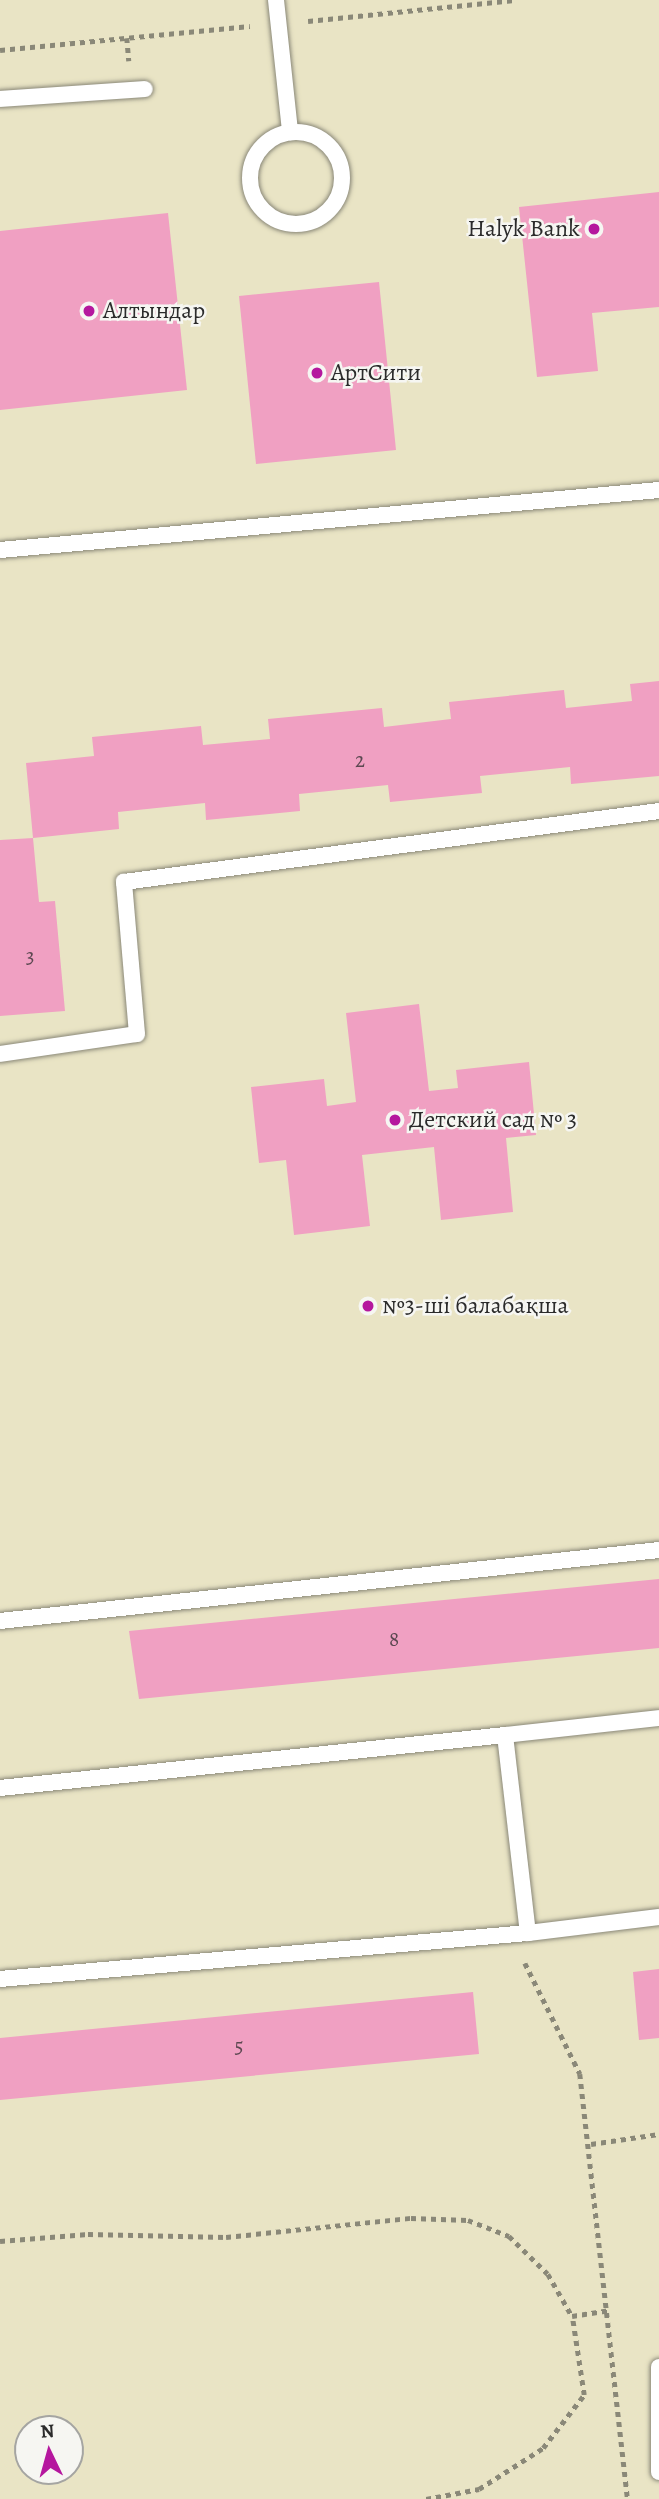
<!DOCTYPE html>
<meta charset="utf-8">
<style>
body{margin:0}
#map{position:relative;width:659px;height:2499px;overflow:hidden;background:#e9e4c5;font-family:Alegreya,serif}
div>[style]{position:absolute}
.building>*{inset:0;background:#f0a0c2}
.path>*{height:4.5px;margin-top:-2.25px;transform-origin:0;background:repeating-linear-gradient(90deg,#8a8878 0 5px,transparent 0 10px)}
.roads{filter:drop-shadow(0 0 2px #8a8878) drop-shadow(0 0 2px #8a8878)}
.lane>*{height:16px;margin:-8px;padding:0 8px;transform-origin:8px;border-radius:8px;background:#fff}
.lane>.ring{margin:-8px;padding:0;box-sizing:content-box;background:none;border:16px solid #fff;border-radius:50%}
.dots>*{width:19px;height:19px;translate:-50% -50%;box-sizing:border-box;border:4px solid #f6f6f2;border-radius:50%}
span{translate:-50% -50%;white-space:nowrap;text-align:center;line-height:1.15;-webkit-text-stroke:5px #f6f6f2;paint-order:stroke}
.number-label{font-size:21px;color:#5c4851}
.number-label span{-webkit-text-stroke-width:0}
.poi-label{font-size:24px;color:#2b2b2b}
.right{translate:-100% -50%;text-align:right}
.left{translate:0 -50%;text-align:left}
.north{position:absolute;left:14px;top:2415px;width:70px;height:70px;box-sizing:border-box;background:#f6f6f2;border:2px solid #a5a5a2;border-radius:50%;rotate:355deg;font-size:19px;font-weight:700;line-height:28px;text-align:center;color:#2b2b2b}
.north::after{content:'';display:block;margin:auto;width:24px;height:32px;background:#b5179e;clip-path:polygon(50% 0,100% 100%,50% 72%,0 100%)}
</style>
<div id="map">
<div class="building">
<i style="clip-path:polygon(659px 192px,659px 307px,592px 313px,598px 371px,537px 377px,519px 207px)"></i>
<i style="clip-path:polygon(168px 213px,187px 390px,0 410px,0 231px)"></i>
<i style="clip-path:polygon(379px 282px,396px 450px,256px 464px,239px 296px)"></i>
<i style="clip-path:polygon(659px 681px,659px 776px,571px 784px,570px 767px,480px 776px,482px 793px,390px 802px,388px 785px,299px 794px,300px 811px,206px 820px,205px 803px,118px 812px,119px 829px,33px 838px,26px 763px,94px 756px,92px 737px,201px 726px,203px 745px,270px 739px,268px 719px,382px 708px,384px 727px,451px 719px,449px 702px,564px 690px,566px 708px,632px 701px,630px 684px)"></i>
<i style="clip-path:polygon(33px 838px,39px 902px,55px 901px,65px 1011px,0 1016px,0 840px)"></i>
<i style="clip-path:polygon(419px 1004px,429px 1091px,458px 1088px,456px 1070px,529px 1062px,536px 1135px,506px 1138px,513px 1212px,441px 1220px,434px 1147px,362px 1155px,370px 1226px,294px 1235px,286px 1160px,259px 1163px,251px 1087px,324px 1079px,327px 1106px,356px 1102px,346px 1013px)"></i>
<i style="clip-path:polygon(659px 1579px,659px 1648px,139px 1699px,129px 1631px)"></i>
<i style="clip-path:polygon(659px 1969px,659px 2038px,639px 2040px,633px 1972px)"></i>
<i style="clip-path:polygon(473px 1992px,479px 2054px,0 2100px,0 2038px)"></i>
</div>
<div class="path">
<i style="left:308px;top:21px;width:209px;rotate:-5.8deg"></i>
<i style="left:127px;top:38px;width:23px;rotate:85deg"></i>
<i style="left:0;top:50px;width:251px;rotate:-5.5deg"></i>
<i style="left:525px;top:1963px;width:124px;rotate:63.6deg"></i>
<i style="left:580px;top:2074px;width:428px;rotate:83.6deg"></i>
<i style="left:591px;top:2144px;width:69px;rotate:-8.4deg"></i>
<i style="left:0;top:2241px;width:88px;rotate:-4.5deg"></i>
<i style="left:88px;top:2234px;width:138px;rotate:1.2deg"></i>
<i style="left:226px;top:2237px;width:186px;rotate:-5.9deg"></i>
<i style="left:411px;top:2218px;width:57px;rotate:2deg"></i>
<i style="left:468px;top:2220px;width:44px;rotate:21.3deg"></i>
<i style="left:509px;top:2236px;width:54px;rotate:44.3deg"></i>
<i style="left:548px;top:2274px;width:48px;rotate:60.3deg"></i>
<i style="left:426px;top:2499px;width:54px;rotate:-10.7deg"></i>
<i style="left:479px;top:2489px;width:76px;rotate:-32.6deg"></i>
<i style="left:543px;top:2448px;width:67px;rotate:-52.3deg"></i>
<i style="left:584px;top:2395px;width:80px;rotate:-98.6deg"></i>
<i style="left:572px;top:2316px;width:37px;rotate:-9deg"></i>
</div>
<div class="roads">
<div class="lane">
<i style="left:276px;top:0;width:133px;rotate:83.9deg"></i>
<i style="left:0;top:99px;width:145px;rotate:-3.9deg"></i>
<i class="ring" style="left:250px;top:132px;width:76px;height:76px"></i>
<i style="left:0;top:550px;width:662px;rotate:-5.2deg"></i>
<i style="left:0;top:1054px;width:138px;rotate:-8.3deg"></i>
<i style="left:137px;top:1034px;width:153px;rotate:-94.9deg"></i>
<i style="left:124px;top:882px;width:540px;rotate:-7.56deg"></i>
<i style="left:0;top:1621px;width:663px;rotate:-6.15deg"></i>
<i style="left:505px;top:1735px;width:155px;rotate:-6.3deg"></i>
<i style="left:0;top:1788px;width:508px;rotate:-5.99deg"></i>
<i style="left:505px;top:1735px;width:199px;rotate:83.4deg"></i>
<i style="left:528px;top:1933px;width:132px;rotate:-7deg"></i>
<i style="left:0;top:1979px;width:530px;rotate:-4.98deg"></i>
<i style="left:659px;top:2367px;width:105px;rotate:90deg"></i>
</div>
</div>
<div class="dots">
<i style="left:594px;top:229px;background:#b5179e"></i>
<i style="left:89px;top:311px;background:#b5179e"></i>
<i style="left:317px;top:373px;background:#b5179e"></i>
<i style="left:395px;top:1120px;background:#b5179e"></i>
<i style="left:368px;top:1306px;background:#b5179e"></i>
</div>
<div class="number-label">
<span style="left:360px;top:760px">2</span>
<span style="left:30px;top:956px">3</span>
<span style="left:394px;top:1639px">8</span>
<span style="left:239px;top:2046px">5</span>
</div>
<div class="poi-label">
<span class="right" style="left:580px;top:229px">Halyk Bank</span>
<span class="left" style="left:103px;top:311px">Алтындар</span>
<span class="left" style="left:331px;top:373px">АртСити</span>
<span class="left" style="left:409px;top:1120px">Детский сад № 3</span>
<span class="left" style="left:382px;top:1306px">№3-ші балабақша</span>
</div>
<div class="north">N</div>
</div>
